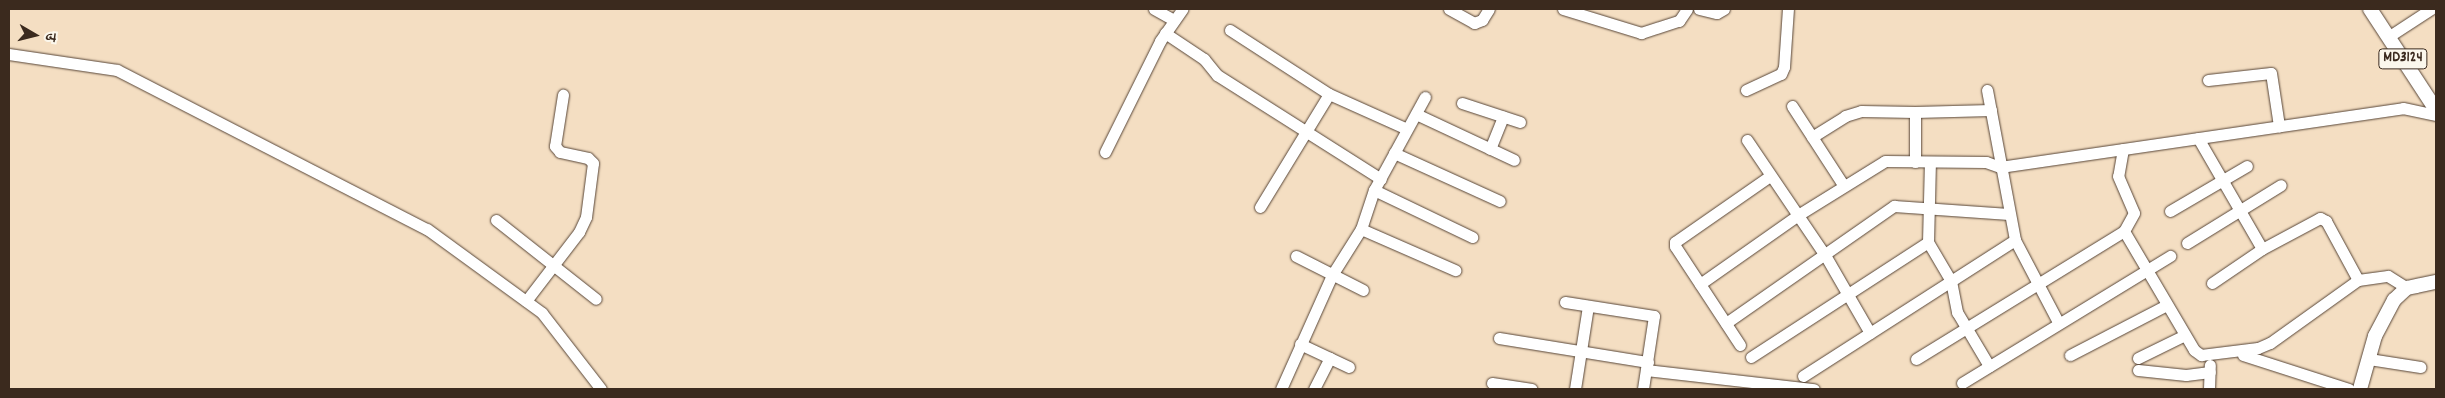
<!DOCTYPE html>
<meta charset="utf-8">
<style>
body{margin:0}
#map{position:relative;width:2445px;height:398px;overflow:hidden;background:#f4dec2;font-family:Dekko,"Playpen Sans Deva",sans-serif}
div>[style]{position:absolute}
.roads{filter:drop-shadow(0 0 1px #574537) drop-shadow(0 0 1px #574537)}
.minor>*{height:11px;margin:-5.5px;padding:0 5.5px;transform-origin:5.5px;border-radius:5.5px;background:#fff}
.major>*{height:14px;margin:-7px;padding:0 7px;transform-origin:7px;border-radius:7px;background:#fff}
span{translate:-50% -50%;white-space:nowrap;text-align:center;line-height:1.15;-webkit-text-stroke:5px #fbf7ec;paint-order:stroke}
.shield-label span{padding:1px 4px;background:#fbf7ec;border:1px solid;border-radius:4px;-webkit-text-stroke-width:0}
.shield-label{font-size:15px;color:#3b2a1e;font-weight:700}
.frame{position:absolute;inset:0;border:10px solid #3b2a1e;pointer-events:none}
.north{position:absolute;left:10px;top:10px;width:50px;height:50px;-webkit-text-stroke:4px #fbf7ec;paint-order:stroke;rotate:98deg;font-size:14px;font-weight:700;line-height:20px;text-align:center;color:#3b2a1e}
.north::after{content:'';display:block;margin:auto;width:18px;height:22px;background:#3b2a1e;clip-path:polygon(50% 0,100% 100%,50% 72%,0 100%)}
</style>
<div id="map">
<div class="roads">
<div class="minor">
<i style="left:1154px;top:9px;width:23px;rotate:29deg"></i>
<i style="left:1449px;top:9px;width:29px;rotate:29deg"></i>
<i style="left:1474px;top:23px;width:9px;rotate:-21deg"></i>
<i style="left:1482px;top:20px;width:13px;rotate:-58deg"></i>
<i style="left:1563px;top:9px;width:82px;rotate:17.1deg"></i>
<i style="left:1641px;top:33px;width:40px;rotate:-18deg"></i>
<i style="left:1679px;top:21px;width:14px;rotate:-56deg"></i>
<i style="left:1699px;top:9px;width:18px;rotate:13deg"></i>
<i style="left:1717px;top:13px;width:8px;rotate:-30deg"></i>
<i style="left:1230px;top:30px;width:118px;rotate:32.9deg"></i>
<i style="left:1329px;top:94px;width:85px;rotate:24.2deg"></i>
<i style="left:1165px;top:33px;width:47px;rotate:33.7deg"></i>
<i style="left:1204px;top:59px;width:21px;rotate:51deg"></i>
<i style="left:1217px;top:75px;width:194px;rotate:32.4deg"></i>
<i style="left:2388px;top:37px;width:51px;rotate:-33.1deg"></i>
<i style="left:9px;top:54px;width:109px;rotate:8.4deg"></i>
<i style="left:117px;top:70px;width:348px;rotate:27.2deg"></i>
<i style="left:427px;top:229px;width:142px;rotate:36.1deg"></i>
<i style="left:542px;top:313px;width:96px;rotate:52.2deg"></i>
<i style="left:2208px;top:80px;width:63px;rotate:-6.3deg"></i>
<i style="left:2271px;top:73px;width:54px;rotate:81.4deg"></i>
<i style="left:1746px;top:90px;width:38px;rotate:-25deg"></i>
<i style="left:1781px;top:74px;width:8px;rotate:-67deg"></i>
<i style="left:1784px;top:67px;width:58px;rotate:-86.1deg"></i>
<i style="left:1987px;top:90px;width:153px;rotate:79.4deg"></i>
<i style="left:2015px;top:240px;width:93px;rotate:62.3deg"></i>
<i style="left:1462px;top:103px;width:61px;rotate:18.1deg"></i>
<i style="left:1792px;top:106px;width:95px;rotate:57deg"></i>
<i style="left:1416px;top:114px;width:108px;rotate:25.1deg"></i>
<i style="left:1812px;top:137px;width:39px;rotate:-32deg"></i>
<i style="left:1845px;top:116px;width:17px;rotate:-17deg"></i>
<i style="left:1861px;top:111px;width:54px;rotate:1.1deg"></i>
<i style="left:2198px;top:138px;width:128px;rotate:60deg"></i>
<i style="left:1747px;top:140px;width:139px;rotate:55.9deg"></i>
<i style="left:1825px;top:255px;width:90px;rotate:60deg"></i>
<i style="left:1490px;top:149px;width:35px;rotate:-68deg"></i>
<i style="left:2123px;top:149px;width:27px;rotate:100deg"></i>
<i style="left:2118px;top:176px;width:40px;rotate:66.6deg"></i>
<i style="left:2134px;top:213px;width:21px;rotate:119deg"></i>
<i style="left:1105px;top:152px;width:124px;rotate:-63.6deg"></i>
<i style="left:1160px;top:41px;width:39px;rotate:-55deg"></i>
<i style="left:1394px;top:153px;width:116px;rotate:24.4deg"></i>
<i style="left:1915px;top:162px;width:50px;rotate:-90deg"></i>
<i style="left:1915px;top:112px;width:76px;rotate:-1.5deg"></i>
<i style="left:1374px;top:190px;width:109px;rotate:25.6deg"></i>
<i style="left:1260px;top:207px;width:132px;rotate:-58.6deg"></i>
<i style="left:2170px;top:211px;width:89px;rotate:-30.3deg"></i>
<i style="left:496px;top:220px;width:127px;rotate:38.3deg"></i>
<i style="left:1361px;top:229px;width:103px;rotate:23.6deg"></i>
<i style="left:1928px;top:242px;width:45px;rotate:59.5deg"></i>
<i style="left:1951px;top:281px;width:32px;rotate:79deg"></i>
<i style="left:1957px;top:312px;width:63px;rotate:59.3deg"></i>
<i style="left:2187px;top:243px;width:110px;rotate:-31.7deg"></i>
<i style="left:1296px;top:256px;width:75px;rotate:26.9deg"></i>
<i style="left:2212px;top:283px;width:60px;rotate:-34.2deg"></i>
<i style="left:2262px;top:249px;width:66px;rotate:-28.1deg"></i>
<i style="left:2320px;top:218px;width:7px;rotate:27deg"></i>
<i style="left:2326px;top:221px;width:67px;rotate:61.5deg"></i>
<i style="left:1700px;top:284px;width:120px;rotate:-35.1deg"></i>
<i style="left:1798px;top:215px;width:102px;rotate:-31.8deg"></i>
<i style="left:1885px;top:161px;width:101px;rotate:0.6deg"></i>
<i style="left:1986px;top:162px;width:15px;rotate:20deg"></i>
<i style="left:2000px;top:167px;width:407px;rotate:-8.3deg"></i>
<i style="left:2403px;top:108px;width:34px;rotate:12deg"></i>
<i style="left:526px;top:301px;width:87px;rotate:-52.5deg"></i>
<i style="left:579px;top:232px;width:17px;rotate:-65deg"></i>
<i style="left:586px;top:217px;width:54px;rotate:-82.6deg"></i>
<i style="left:593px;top:163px;width:7px;rotate:-135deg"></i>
<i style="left:588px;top:158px;width:29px;rotate:-168deg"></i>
<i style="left:560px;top:152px;width:8px;rotate:-130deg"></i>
<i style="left:555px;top:146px;width:52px;rotate:-81.1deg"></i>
<i style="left:1565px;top:302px;width:90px;rotate:8.9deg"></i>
<i style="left:1654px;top:316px;width:74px;rotate:98.6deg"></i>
<i style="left:1726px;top:323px;width:205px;rotate:-34.9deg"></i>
<i style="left:1894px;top:206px;width:115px;rotate:4deg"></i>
<i style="left:1499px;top:338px;width:151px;rotate:9.2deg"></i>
<i style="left:1300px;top:344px;width:54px;rotate:25.1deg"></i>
<i style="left:1740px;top:345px;width:118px;rotate:-123.3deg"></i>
<i style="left:1675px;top:246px;width:4px;rotate:-90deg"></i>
<i style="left:1675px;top:242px;width:116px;rotate:-34.8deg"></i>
<i style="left:2070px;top:355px;width:109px;rotate:-27.3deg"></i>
<i style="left:2243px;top:355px;width:111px;rotate:17.8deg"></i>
<i style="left:1751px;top:357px;width:211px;rotate:-33deg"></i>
<i style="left:1928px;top:242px;width:80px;rotate:-88.6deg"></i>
<i style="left:2138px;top:358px;width:52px;rotate:-26.1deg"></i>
<i style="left:1916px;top:359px;width:244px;rotate:-31.6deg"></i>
<i style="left:2124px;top:231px;width:138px;rotate:59.5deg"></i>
<i style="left:2194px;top:350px;width:9px;rotate:36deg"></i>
<i style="left:2201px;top:355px;width:57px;rotate:-7deg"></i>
<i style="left:2258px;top:348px;width:13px;rotate:-23deg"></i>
<i style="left:2270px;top:343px;width:108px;rotate:-35.6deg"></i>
<i style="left:2358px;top:280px;width:30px;rotate:-8deg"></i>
<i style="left:2388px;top:276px;width:22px;rotate:32deg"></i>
<i style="left:2369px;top:359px;width:52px;rotate:8.9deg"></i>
<i style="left:1646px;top:370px;width:169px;rotate:6.5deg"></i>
<i style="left:2138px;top:370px;width:48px;rotate:5.9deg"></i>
<i style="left:2186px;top:375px;width:24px;rotate:-7deg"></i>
<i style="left:1803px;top:376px;width:252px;rotate:-32.7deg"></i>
<i style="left:1492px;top:383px;width:40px;rotate:8.5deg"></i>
<i style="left:1962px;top:383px;width:244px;rotate:-31.4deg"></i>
<i style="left:1281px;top:389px;width:125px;rotate:-65.9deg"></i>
<i style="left:1332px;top:275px;width:54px;rotate:-57.8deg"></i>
<i style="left:1361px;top:229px;width:41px;rotate:-71.6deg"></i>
<i style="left:1374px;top:190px;width:106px;rotate:-61.3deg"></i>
<i style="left:1314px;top:389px;width:35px;rotate:-63deg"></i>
<i style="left:1575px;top:389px;width:84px;rotate:-81.1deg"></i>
<i style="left:2209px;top:389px;width:24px;rotate:-88deg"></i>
</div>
<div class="major">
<i style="left:2370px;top:9px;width:121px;rotate:56.8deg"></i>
<i style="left:2360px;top:389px;width:55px;rotate:-74.2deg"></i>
<i style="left:2375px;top:336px;width:41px;rotate:-62.2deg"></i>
<i style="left:2394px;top:300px;width:18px;rotate:-43deg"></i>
<i style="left:2407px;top:288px;width:30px;rotate:-12deg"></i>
</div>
</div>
<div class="shield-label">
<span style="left:2403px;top:59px">MD3124</span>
</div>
<div class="frame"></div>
<div class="north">उ</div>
</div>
